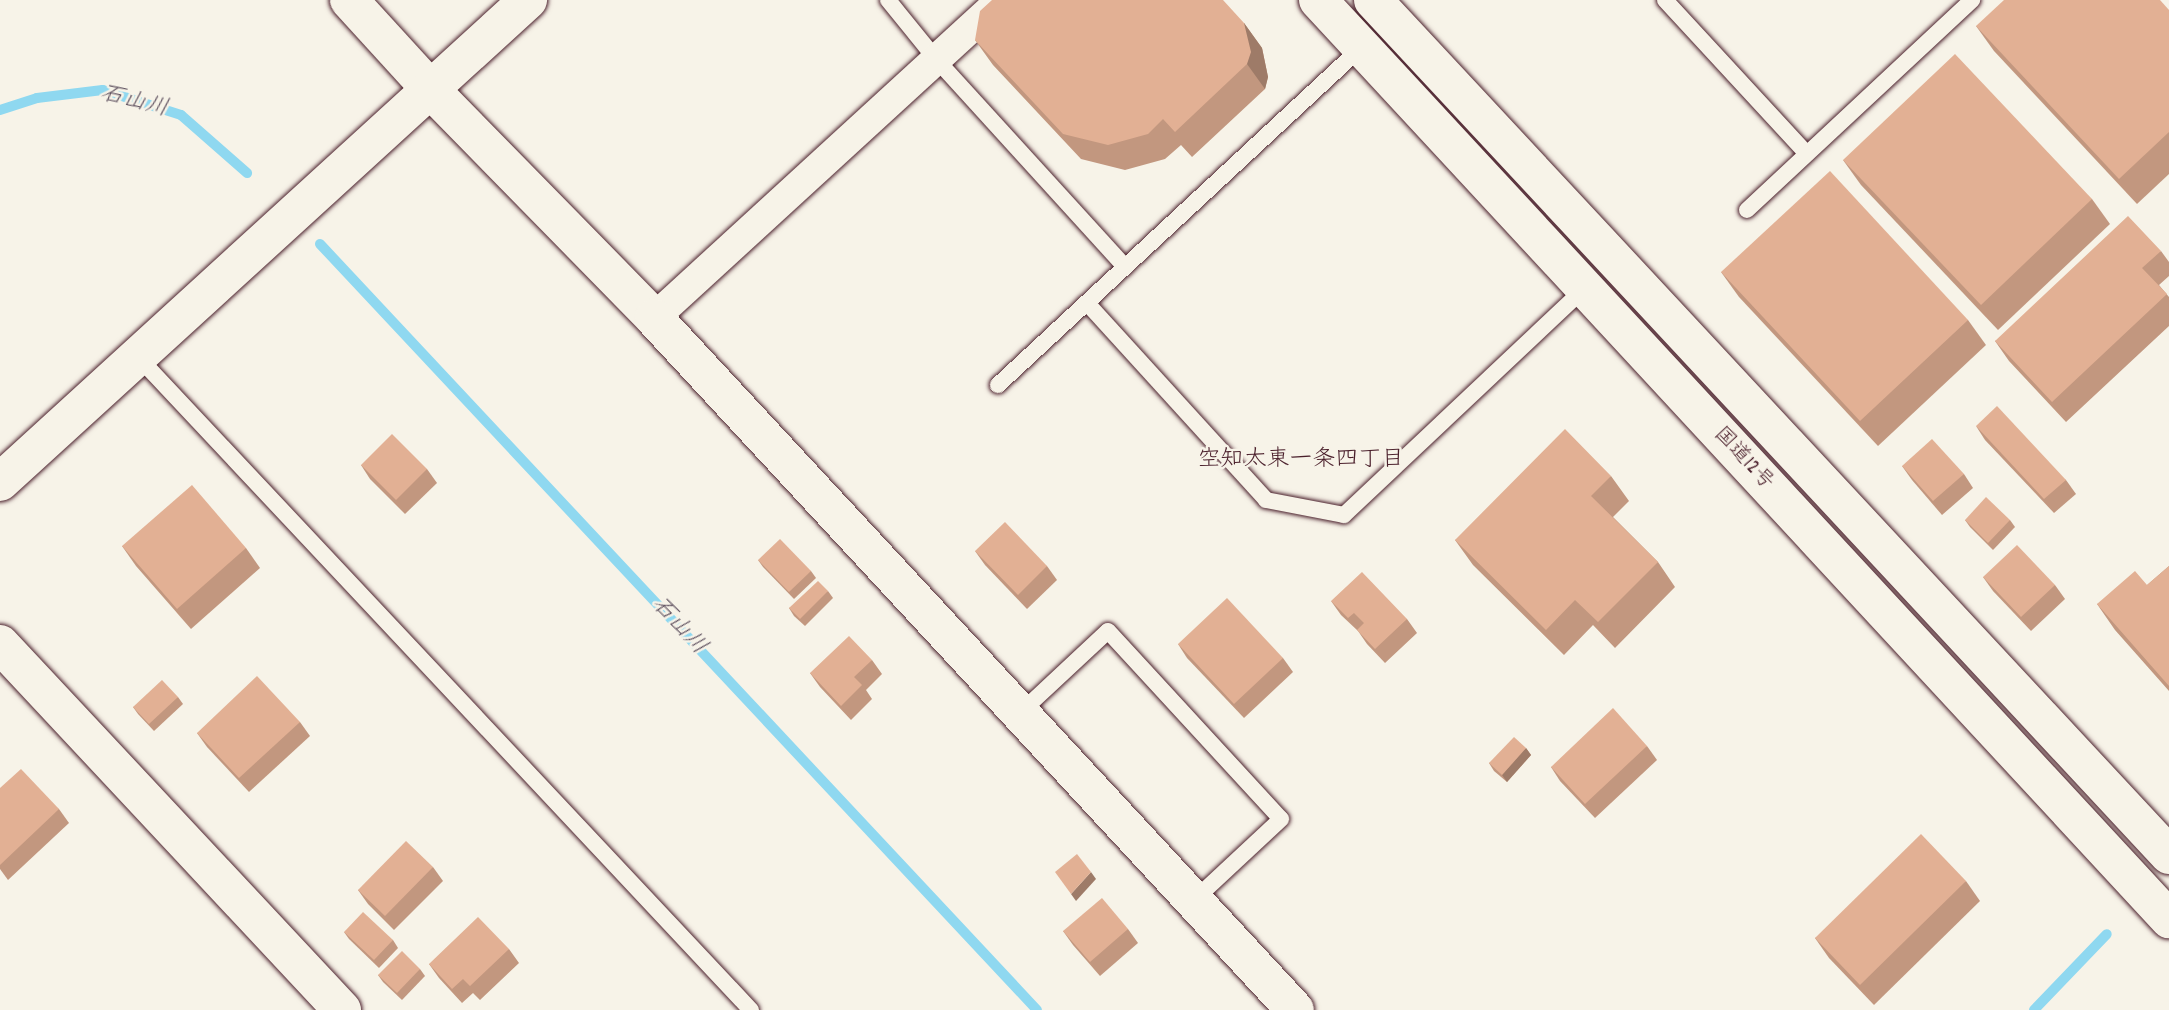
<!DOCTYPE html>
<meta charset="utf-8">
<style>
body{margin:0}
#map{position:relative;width:2169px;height:1010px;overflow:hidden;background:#f7f3e8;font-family:Dekko,"Klee One",sans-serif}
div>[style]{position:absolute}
.stream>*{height:10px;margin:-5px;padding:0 5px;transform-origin:5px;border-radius:5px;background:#8fd8f0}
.roads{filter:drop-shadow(0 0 2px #4a1f2b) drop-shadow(0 0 2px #4a1f2b)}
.lane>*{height:16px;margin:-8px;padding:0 8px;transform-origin:8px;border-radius:8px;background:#f7f3e8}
.street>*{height:30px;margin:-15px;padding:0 15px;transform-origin:15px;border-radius:15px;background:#f7f3e8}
.secondary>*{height:38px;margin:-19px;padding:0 19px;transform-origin:19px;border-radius:19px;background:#f7f3e8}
.highway>*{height:38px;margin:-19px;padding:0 19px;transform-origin:19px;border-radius:19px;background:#f7f3e8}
.wall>*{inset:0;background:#c2977f}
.shaded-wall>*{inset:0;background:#9e7b68}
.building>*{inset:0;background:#e2b094}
span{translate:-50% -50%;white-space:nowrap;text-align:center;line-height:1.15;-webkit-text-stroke:5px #f7f3e8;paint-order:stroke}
.street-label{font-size:21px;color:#4a1f2b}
.water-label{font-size:23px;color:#5b4d5c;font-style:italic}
.neighbourhood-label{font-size:23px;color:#4a1f2b}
</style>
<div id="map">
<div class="stream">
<i style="left:0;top:110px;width:39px;rotate:-18deg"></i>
<i style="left:37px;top:98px;width:66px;rotate:-6.9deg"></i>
<i style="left:103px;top:90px;width:82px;rotate:17.8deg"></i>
<i style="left:181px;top:115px;width:88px;rotate:41.3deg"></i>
<i style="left:320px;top:244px;width:1049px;rotate:46.89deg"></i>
<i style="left:2034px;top:1010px;width:105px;rotate:-46.2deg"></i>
</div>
<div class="roads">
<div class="lane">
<i style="left:888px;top:0;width:76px;rotate:50.9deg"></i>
<i style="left:936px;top:59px;width:281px;rotate:47.7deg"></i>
<i style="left:1665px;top:0;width:209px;rotate:47.3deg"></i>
<i style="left:1747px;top:210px;width:308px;rotate:-43deg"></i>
<i style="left:1087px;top:303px;width:266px;rotate:47.7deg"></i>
<i style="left:1266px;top:500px;width:79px;rotate:10.9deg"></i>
<i style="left:1344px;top:515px;width:331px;rotate:-43.3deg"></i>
<i style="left:140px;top:359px;width:893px;rotate:46.82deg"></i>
<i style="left:998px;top:385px;width:497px;rotate:-42.9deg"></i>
<i style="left:1020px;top:713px;width:120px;rotate:-43deg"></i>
<i style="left:1108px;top:631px;width:255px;rotate:47.4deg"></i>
<i style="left:1281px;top:819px;width:119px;rotate:137deg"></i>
</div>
<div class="street">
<i style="left:654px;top:318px;width:471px;rotate:-42.5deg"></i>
</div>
<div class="secondary">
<i style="left:349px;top:0;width:123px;rotate:47.6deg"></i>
<i style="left:432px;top:91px;width:318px;rotate:45.6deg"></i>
<i style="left:654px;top:318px;width:943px;rotate:47.19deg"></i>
<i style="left:0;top:482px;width:715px;rotate:-42.39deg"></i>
<i style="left:0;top:644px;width:501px;rotate:46.94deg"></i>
</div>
<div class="highway">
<i style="left:1318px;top:0;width:1253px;rotate:47.2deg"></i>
<i style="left:1373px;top:0;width:1168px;rotate:47.05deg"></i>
</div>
</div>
<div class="wall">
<i style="clip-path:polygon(2169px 10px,2169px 174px,2137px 204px,1994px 51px,1976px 26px)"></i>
<i style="clip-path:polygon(1244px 23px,1262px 48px,1268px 77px,1265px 89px,1192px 157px,1181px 145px,1165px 159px,1125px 170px,1081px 159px,993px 65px,975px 40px)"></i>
<i style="clip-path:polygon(1843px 160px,2092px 199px,2110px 224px,1998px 330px,1861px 185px)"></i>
<i style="clip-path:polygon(2161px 251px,2169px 262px,2169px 276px,2159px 285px,2169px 297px,2169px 326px,2066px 422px,2009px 361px,1995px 341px)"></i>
<i style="clip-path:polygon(1721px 272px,1968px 320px,1986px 345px,1878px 446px,1739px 297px)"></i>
<i style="clip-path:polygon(1976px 426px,2066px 480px,2076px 494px,2054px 513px,1985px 440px)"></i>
<i style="clip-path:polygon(361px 465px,427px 469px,437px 483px,405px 514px,370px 479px)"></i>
<i style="clip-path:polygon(1902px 466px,1964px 474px,1973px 488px,1942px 515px,1912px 480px)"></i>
<i style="clip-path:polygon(1611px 476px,1629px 501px,1613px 517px,1658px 562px,1675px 587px,1615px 648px,1593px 625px,1564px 655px,1473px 565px,1455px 540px)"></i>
<i style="clip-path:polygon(1965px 520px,2010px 520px,2015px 527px,1993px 550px,1970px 527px)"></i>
<i style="clip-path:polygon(122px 546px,246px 548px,260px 568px,191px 629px,136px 566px)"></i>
<i style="clip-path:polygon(975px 551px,1047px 566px,1057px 580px,1027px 609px,985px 565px)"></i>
<i style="clip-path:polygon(758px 560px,811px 571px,816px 578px,794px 599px,763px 567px)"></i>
<i style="clip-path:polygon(2169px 566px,2169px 691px,2115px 630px,2097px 604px,2147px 585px)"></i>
<i style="clip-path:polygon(1983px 577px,2055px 585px,2065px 599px,2031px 631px,1993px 591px)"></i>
<i style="clip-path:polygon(828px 591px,833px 598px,805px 626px,794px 616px,789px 608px)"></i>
<i style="clip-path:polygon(1331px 601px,1407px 619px,1417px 633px,1385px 663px,1367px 644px,1358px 631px,1341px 615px)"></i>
<i style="clip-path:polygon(1178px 644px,1283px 658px,1293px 672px,1244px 718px,1187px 658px)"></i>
<i style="clip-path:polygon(872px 660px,882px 674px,866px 690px,872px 699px,851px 720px,820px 687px,810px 673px)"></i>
<i style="clip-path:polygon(178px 697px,183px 704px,154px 731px,138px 714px,133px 707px)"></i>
<i style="clip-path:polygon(300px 722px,310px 736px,249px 792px,207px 747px,197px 733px)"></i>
<i style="clip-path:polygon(1647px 746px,1657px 760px,1595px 818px,1560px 781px,1551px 767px)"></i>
<i style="clip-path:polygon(1526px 748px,1531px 755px,1507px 782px,1494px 771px,1489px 763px)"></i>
<i style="clip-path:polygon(0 788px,59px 809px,69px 823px,8px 880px,0 869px)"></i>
<i style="clip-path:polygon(433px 867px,443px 881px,394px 930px,368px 904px,358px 890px)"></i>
<i style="clip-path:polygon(1966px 881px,1980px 901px,1874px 1005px,1829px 958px,1815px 938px)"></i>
<i style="clip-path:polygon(1128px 929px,1138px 943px,1100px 976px,1073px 945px,1063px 931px)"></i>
<i style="clip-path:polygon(344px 932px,393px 940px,398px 948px,379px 968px,349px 939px)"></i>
<i style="clip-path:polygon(509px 949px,519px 963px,480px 1000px,473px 993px,462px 1003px,439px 978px,429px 964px)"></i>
<i style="clip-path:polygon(420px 969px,425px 976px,402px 1000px,383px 982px,378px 975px)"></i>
</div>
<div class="shaded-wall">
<i style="clip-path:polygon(1244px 23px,1262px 48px,1268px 77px,1265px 89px,1247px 64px)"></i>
<i style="clip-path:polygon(1526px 748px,1531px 755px,1507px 782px,1502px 775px)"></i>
<i style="clip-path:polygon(1091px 872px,1096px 879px,1076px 901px,1071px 894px)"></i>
</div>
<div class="building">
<i style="clip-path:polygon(992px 0,1223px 0,1244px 23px,1251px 52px,1247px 64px,1175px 132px,1163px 119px,1148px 134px,1108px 145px,1063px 134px,975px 40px,980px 11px)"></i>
<i style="clip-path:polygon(2004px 0,2160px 0,2169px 10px,2169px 132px,2119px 179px,1976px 26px)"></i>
<i style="clip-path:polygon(1955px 54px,2092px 199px,1981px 305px,1843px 160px)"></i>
<i style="clip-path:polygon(1830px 171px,1968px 320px,1860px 421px,1721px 272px)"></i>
<i style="clip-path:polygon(2128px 216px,2161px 251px,2142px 268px,2167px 294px,2052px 402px,1995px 341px)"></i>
<i style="clip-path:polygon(1997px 406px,2066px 480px,2044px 499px,1976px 426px)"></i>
<i style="clip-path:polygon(1565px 429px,1611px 476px,1591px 496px,1658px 562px,1598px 622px,1575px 600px,1546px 630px,1455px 540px)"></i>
<i style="clip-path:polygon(392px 434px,427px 469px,396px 500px,361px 465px)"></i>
<i style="clip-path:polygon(1932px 439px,1964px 474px,1933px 501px,1902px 466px)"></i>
<i style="clip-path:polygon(192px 485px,246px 548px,177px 609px,122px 546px)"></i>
<i style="clip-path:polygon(1986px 497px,2010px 520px,1988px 543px,1965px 520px)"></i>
<i style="clip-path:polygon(1005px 522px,1047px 566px,1018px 595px,975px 551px)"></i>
<i style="clip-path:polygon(780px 539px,811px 571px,789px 592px,758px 560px)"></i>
<i style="clip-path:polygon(2017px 545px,2055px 585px,2021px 617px,1983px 577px)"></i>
<i style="clip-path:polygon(2169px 566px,2169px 686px,2097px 604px,2135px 571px,2147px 585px)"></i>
<i style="clip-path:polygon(1362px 572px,1407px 619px,1375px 649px,1357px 630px,1364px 623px,1354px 613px,1348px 618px,1331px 601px)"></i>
<i style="clip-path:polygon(818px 581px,828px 591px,800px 619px,789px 608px)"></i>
<i style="clip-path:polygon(1227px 598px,1283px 658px,1234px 704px,1178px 644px)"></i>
<i style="clip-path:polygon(849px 636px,872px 660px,854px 677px,862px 685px,841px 706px,810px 673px)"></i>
<i style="clip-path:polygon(257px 676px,300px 722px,239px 778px,197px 733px)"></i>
<i style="clip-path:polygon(162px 680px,178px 697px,149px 724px,133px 707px)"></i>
<i style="clip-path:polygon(1613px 708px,1647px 746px,1585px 804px,1551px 767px)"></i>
<i style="clip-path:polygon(1514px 737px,1526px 748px,1502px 775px,1489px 763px)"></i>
<i style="clip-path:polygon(21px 769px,59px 809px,0 865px,0 788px)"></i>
<i style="clip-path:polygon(1921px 834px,1966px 881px,1860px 985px,1815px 938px)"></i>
<i style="clip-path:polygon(406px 841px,433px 867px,385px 916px,358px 890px)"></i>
<i style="clip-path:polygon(1077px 854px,1091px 872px,1071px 894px,1055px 872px)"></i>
<i style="clip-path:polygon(1102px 898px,1128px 929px,1090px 962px,1063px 931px)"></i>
<i style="clip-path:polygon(363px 912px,393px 940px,374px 960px,344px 932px)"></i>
<i style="clip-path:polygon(478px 917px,509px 949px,470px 986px,463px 979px,452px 989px,429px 964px)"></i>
<i style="clip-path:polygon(402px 951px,420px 969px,397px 993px,378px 975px)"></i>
</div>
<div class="street-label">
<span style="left:1743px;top:459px;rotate:47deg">国道12号</span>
</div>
<div class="water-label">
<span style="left:134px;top:103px;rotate:14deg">石山川</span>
<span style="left:678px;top:627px;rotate:47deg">石山川</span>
</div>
<div class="neighbourhood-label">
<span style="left:1301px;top:461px">空知太東一条四丁目</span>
</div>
</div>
